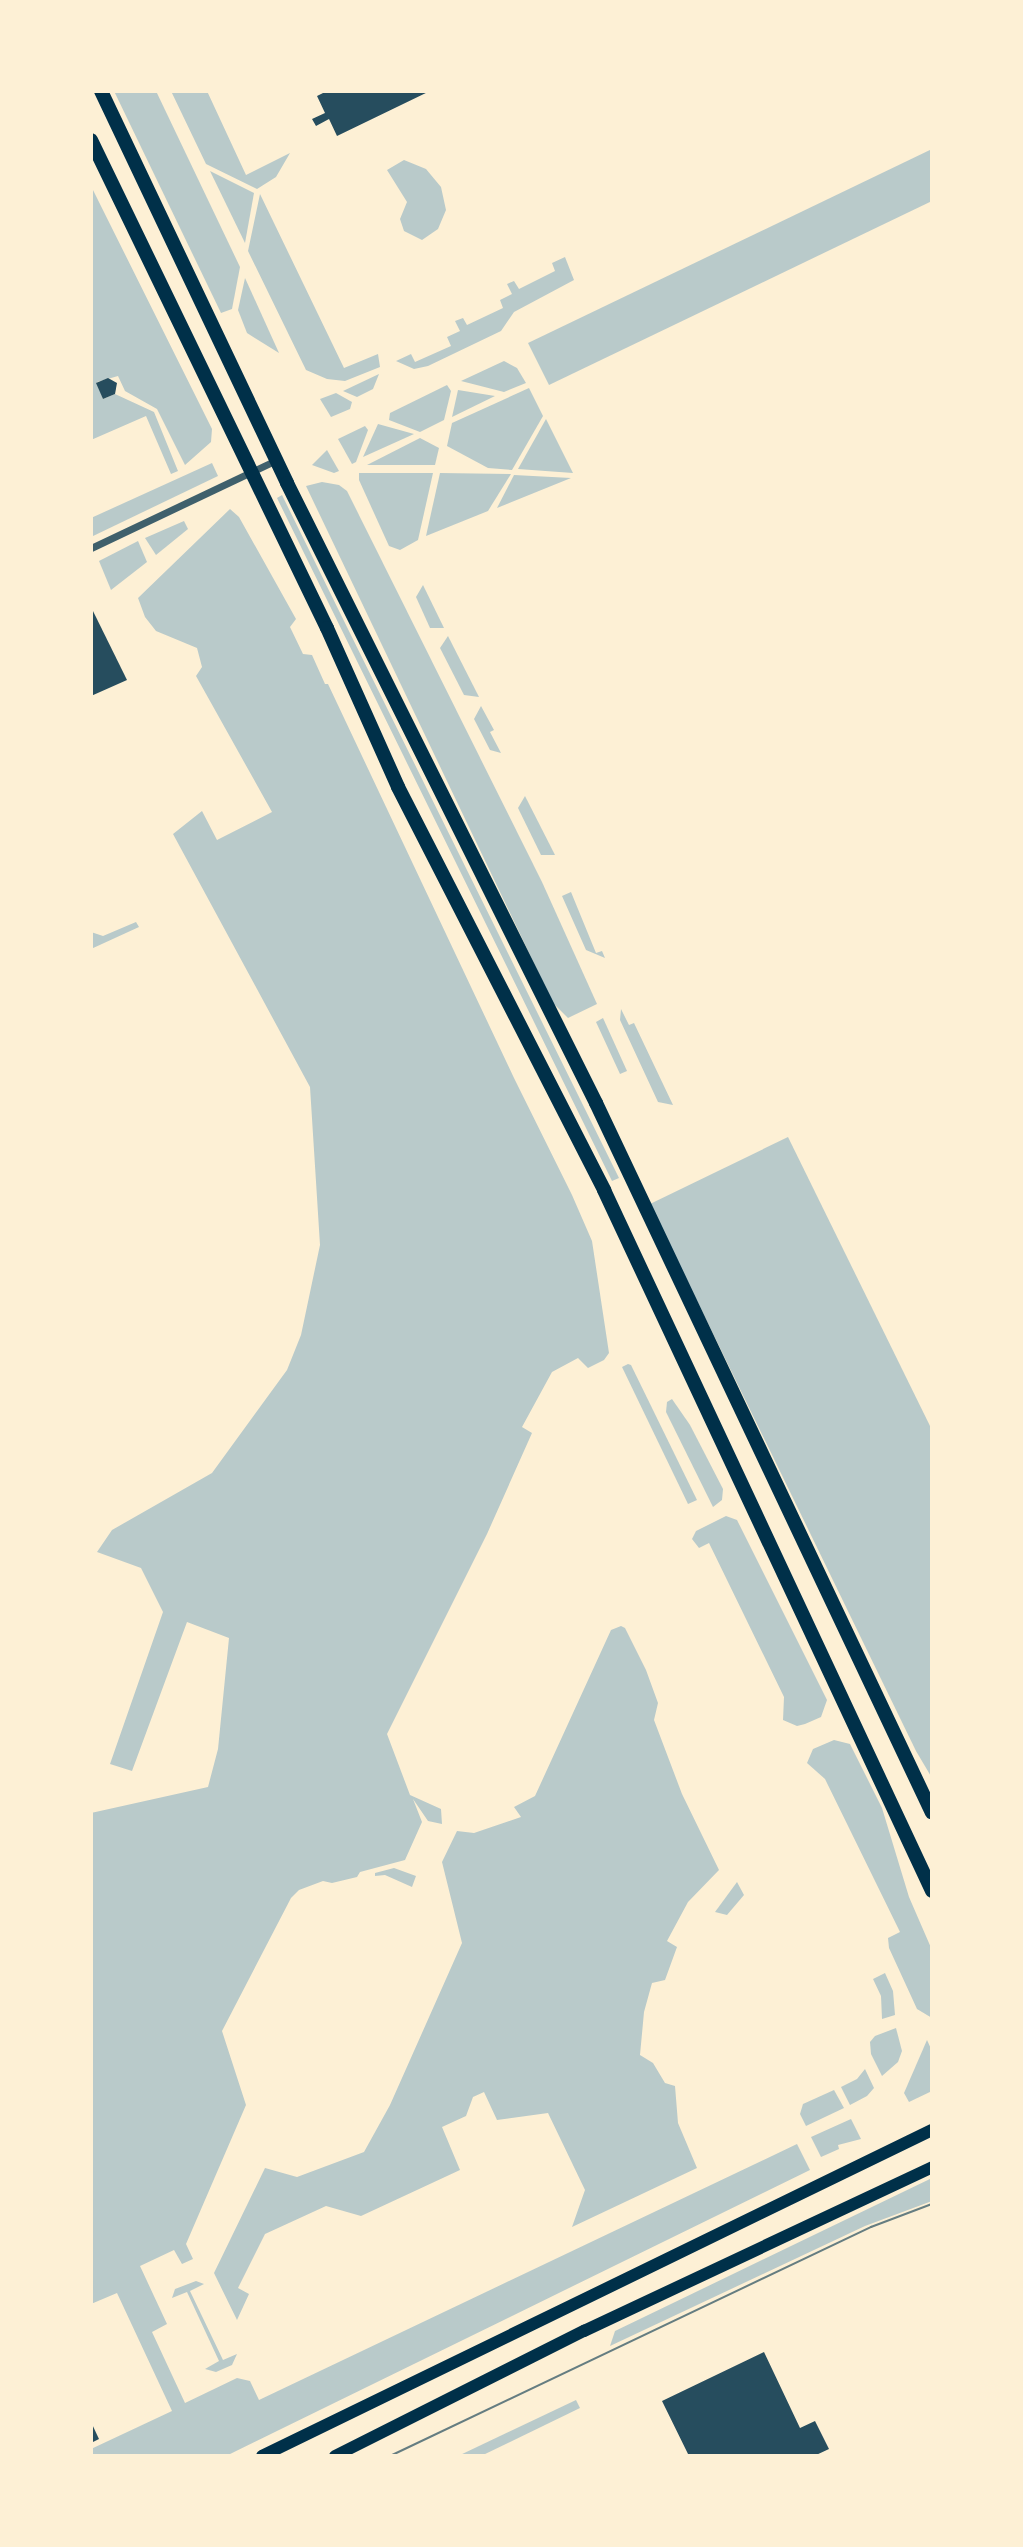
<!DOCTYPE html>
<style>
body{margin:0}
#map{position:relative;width:1023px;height:2547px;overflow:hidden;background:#fdf0d5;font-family:"Open Sans",sans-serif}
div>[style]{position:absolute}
.green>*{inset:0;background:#b9caca}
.building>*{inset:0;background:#264d5e}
.minor>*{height:7px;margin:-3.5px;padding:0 3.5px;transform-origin:3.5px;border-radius:3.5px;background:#3f606c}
.secondary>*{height:12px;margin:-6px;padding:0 6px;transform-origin:6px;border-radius:6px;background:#003049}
.primary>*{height:14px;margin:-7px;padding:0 7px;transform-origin:7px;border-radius:7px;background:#003049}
.tram>*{height:2px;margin:-1px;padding:0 1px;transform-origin:1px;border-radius:1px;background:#657d81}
span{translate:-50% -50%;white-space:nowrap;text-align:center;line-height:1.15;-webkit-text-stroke:7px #fdf0d5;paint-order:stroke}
.frame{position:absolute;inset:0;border:93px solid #fdf0d5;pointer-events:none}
</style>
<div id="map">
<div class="green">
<i style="clip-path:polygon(114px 91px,156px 91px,240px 267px,232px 309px,221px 313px)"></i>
<i style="clip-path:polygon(171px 91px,207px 91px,246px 175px,290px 153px,276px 177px,257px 189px,206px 164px)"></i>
<i style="clip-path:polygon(932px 149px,932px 201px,549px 385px,528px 343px)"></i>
<i style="clip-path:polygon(404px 160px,426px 169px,441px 187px,446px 210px,438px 229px,422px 240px,404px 231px,400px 219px,407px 202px,387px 170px)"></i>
<i style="clip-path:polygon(210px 171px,254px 193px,245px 243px)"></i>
<i style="clip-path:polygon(91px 186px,212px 429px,211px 442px,185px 465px,157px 409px,125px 391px,118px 376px,97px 382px,103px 399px,115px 394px,154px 412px,178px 471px,171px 474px,146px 416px,91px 440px)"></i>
<i style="clip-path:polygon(260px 194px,344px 368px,378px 354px,380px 367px,345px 381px,327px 379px,306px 370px,248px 251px)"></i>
<i style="clip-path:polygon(565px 257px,574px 280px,514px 312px,501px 331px,428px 366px,414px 369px,396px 361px,411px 354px,415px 362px,451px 346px,447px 337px,460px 331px,455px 321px,463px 318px,467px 325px,503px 308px,500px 300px,512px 294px,507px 284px,514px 281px,519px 289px,555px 271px,552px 263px)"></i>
<i style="clip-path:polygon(245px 278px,279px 353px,247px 333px,238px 310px)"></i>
<i style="clip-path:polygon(504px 361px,517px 368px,526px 383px,504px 392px,461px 381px)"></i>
<i style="clip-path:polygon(379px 374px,373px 389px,357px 397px,343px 391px)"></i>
<i style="clip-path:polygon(447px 385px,451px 391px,444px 420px,420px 432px,389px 420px,390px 413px)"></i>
<i style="clip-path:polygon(529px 388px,543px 416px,512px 470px,488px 468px,447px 446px,452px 423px)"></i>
<i style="clip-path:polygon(458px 390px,495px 396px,452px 417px)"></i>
<i style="clip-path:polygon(336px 393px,352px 402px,350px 409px,331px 417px,320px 399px)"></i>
<i style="clip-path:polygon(546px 419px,573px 473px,518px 469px)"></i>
<i style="clip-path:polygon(378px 424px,414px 434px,363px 457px)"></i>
<i style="clip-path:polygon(365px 426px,368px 430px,356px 462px,352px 464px,338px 439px)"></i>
<i style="clip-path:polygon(420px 438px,439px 448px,435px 465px,367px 465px)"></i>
<i style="clip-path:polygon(327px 450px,339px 471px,334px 473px,312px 465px)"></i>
<i style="clip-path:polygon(212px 463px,218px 476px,91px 537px,91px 518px)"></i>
<i style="clip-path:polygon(359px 473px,433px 473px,418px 540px,400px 550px,389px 546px,359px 480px)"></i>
<i style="clip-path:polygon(440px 473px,511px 474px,488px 511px,426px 536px)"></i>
<i style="clip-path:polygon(514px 475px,571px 478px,497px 508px)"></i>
<i style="clip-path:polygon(322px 482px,339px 485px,347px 491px,542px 882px,597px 1004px,568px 1018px,553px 1003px,306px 486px)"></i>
<i style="clip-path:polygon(282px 495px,346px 625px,619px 1178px,612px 1181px,277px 498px)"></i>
<i style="clip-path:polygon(230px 509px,239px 517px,296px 619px,290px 627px,303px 654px,312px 655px,325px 684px,328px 684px,514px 1078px,572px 1195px,592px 1241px,609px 1353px,604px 1360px,588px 1368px,578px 1358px,552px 1372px,522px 1427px,532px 1433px,487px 1534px,387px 1734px,410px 1795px,441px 1809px,442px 1824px,428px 1821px,413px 1799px,422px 1822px,405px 1860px,360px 1872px,357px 1877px,332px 1883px,323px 1881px,299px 1890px,291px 1898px,222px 2031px,246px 2105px,186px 2244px,193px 2259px,182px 2264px,174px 2250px,140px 2266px,167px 2324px,152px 2332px,185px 2403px,237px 2378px,250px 2381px,259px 2400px,797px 2144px,810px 2170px,226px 2456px,91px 2456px,91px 2449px,172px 2411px,117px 2293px,91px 2304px,91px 1813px,208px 1787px,218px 1749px,229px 1638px,187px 1622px,132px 1771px,110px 1764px,163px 1612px,141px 1568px,97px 1552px,112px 1530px,212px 1473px,287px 1370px,301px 1335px,320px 1245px,310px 1087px,173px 834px,202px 811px,217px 840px,272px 812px,196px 676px,202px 667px,197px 648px,156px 631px,145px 617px,138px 598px)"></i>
<i style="clip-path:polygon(184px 521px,188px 529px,156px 555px,145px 538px)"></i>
<i style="clip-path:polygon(138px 541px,147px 562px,111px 590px,99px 561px)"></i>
<i style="clip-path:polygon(423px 585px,444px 628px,430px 628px,416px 597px)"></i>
<i style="clip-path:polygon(448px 636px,479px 697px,464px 695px,440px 648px)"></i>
<i style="clip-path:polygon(481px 706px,494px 730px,490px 732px,501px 753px,490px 750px,474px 719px)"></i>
<i style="clip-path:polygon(525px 796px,555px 855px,541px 855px,518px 808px)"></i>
<i style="clip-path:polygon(571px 892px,596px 953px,602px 951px,605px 958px,586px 950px,562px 896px)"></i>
<i style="clip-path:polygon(136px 922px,139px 927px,91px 949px,91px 932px,103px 936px)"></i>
<i style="clip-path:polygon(621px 1009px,629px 1025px,634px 1023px,673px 1105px,658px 1102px,620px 1020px)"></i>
<i style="clip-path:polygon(603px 1018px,627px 1071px,620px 1074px,596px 1022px)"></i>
<i style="clip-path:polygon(788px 1137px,932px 1430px,932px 1778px,916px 1751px,650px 1204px)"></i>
<i style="clip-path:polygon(628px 1364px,631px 1365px,697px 1500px,688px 1504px,622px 1367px)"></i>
<i style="clip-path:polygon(672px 1399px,690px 1425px,723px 1489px,722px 1500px,713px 1507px,666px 1412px,667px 1402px)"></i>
<i style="clip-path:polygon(726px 1516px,737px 1520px,827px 1700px,821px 1717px,805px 1724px,797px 1726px,783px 1720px,784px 1697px,709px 1543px,699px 1548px,692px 1539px,696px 1531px)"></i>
<i style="clip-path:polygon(621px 1626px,625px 1628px,646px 1670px,658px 1703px,654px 1720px,682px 1794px,719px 1870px,688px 1902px,667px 1941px,677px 1947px,665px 1980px,652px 1983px,644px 2012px,640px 2055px,653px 2063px,665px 2083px,675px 2086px,678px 2123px,697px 2168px,572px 2227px,585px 2190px,548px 2113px,497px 2120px,484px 2092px,473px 2097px,466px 2116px,442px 2127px,460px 2170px,361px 2216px,326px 2206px,265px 2234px,238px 2288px,249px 2294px,237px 2320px,214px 2273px,265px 2168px,297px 2177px,364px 2152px,390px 2105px,462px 1943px,442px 1862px,457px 1831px,474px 1833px,521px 1817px,514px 1807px,535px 1796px,611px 1630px)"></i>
<i style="clip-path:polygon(834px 1740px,850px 1744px,882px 1808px,909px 1897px,932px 1950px,932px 2018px,917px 2009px,889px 1948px,888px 1938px,900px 1932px,825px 1779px,807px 1763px,813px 1749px)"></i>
<i style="clip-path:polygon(394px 1868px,416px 1876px,412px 1887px,385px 1875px,375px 1876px,375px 1873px)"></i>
<i style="clip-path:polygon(737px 1882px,744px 1895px,727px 1915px,715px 1912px)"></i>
<i style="clip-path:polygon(885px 1973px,893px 1991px,895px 2015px,882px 2019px,881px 1996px,873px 1979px)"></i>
<i style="clip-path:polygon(896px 2028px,902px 2051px,898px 2062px,882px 2076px,871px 2054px,870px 2042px,875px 2036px)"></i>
<i style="clip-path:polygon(927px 2040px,932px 2051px,932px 2091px,909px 2102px,904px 2093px)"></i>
<i style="clip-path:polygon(865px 2069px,874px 2088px,867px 2096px,850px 2105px,841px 2087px,857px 2079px)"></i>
<i style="clip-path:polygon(834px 2090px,844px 2108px,806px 2126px,800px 2114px,803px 2104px)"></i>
<i style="clip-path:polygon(851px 2119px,861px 2139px,838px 2145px,839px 2149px,821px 2157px,811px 2137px)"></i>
<i style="clip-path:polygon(932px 2178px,932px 2201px,865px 2226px,610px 2346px,615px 2331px)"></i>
<i style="clip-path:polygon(196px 2281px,204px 2284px,190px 2291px,223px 2360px,237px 2354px,232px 2365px,216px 2372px,205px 2369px,219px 2361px,187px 2292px,172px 2298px,175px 2289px)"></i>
<i style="clip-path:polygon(576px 2400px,580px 2408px,481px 2456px,458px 2456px)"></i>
</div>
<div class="building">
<i style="clip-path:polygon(327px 91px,430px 91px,337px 136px,329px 119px,316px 126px,312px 119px,325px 113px,317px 96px)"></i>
<i style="clip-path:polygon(108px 378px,117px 383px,115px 394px,103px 399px,96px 383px)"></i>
<i style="clip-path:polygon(91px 607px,127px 680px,91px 696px)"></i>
<i style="clip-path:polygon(764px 2352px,800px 2428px,815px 2421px,829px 2449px,814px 2456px,689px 2456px,662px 2401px)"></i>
<i style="clip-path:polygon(91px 2422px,99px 2439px,91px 2443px)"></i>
</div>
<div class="minor">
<i style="left:91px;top:548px;width:205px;rotate:-25.4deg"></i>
</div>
<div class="secondary">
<i style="left:262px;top:2456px;width:745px;rotate:-25.95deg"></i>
<i style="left:335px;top:2456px;width:279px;rotate:-26.7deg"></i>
<i style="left:584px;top:2331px;width:385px;rotate:-25.2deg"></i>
</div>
<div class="primary">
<i style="left:101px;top:91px;width:434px;rotate:64.6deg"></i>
<i style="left:287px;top:483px;width:693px;rotate:63.51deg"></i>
<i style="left:596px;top:1103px;width:785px;rotate:64.67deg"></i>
<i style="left:91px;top:140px;width:542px;rotate:64.19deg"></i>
<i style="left:327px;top:628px;width:174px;rotate:65.9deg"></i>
<i style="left:398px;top:787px;width:453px;rotate:62.9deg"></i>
<i style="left:604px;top:1190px;width:774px;rotate:64.92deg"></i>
</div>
<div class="tram">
<i style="left:390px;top:2456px;width:533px;rotate:-25.46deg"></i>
<i style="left:871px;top:2227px;width:65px;rotate:-20.7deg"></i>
</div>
<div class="frame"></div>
</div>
